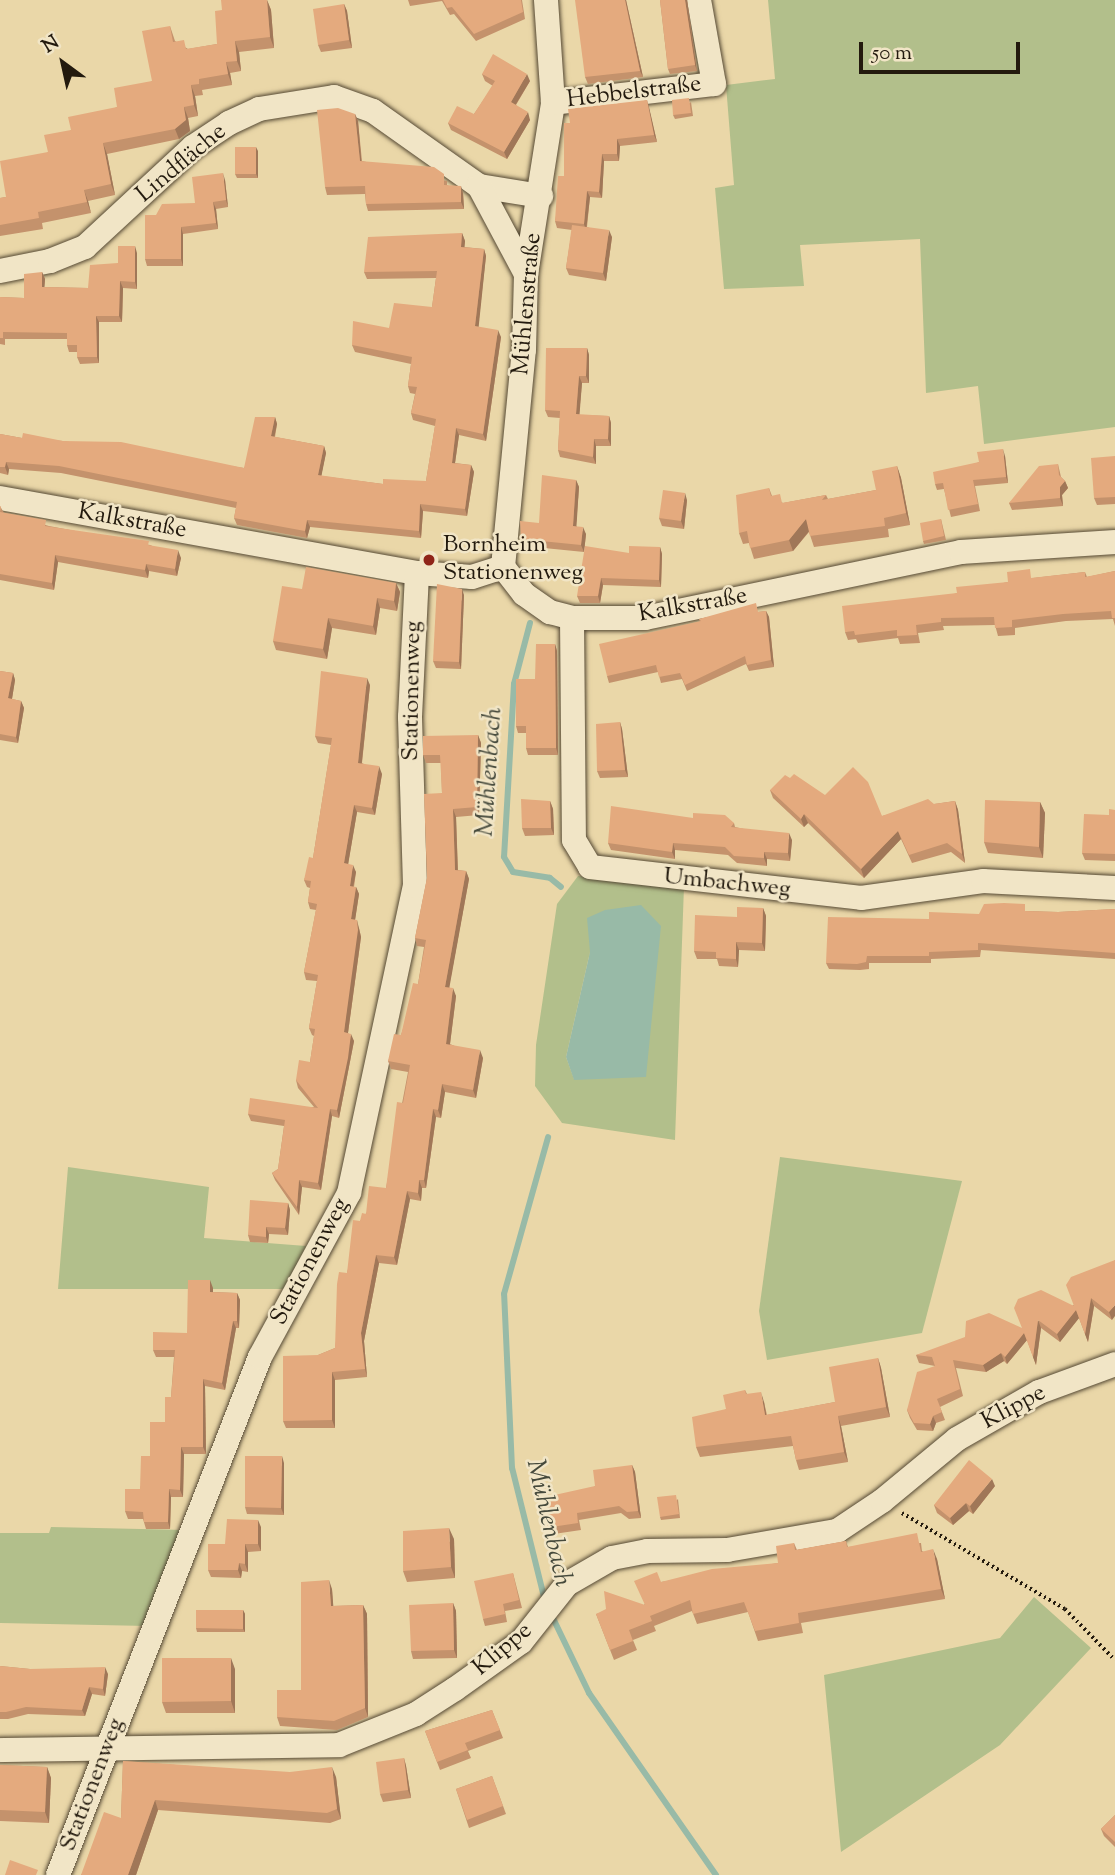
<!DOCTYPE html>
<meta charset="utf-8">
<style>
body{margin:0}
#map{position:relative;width:1115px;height:1875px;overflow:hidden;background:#ead7a8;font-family:"Sorts Mill Goudy",serif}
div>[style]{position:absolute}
.green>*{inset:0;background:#b2bf8b}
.water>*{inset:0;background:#98baa7}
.stream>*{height:6px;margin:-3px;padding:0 3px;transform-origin:3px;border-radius:3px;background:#98baa7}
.path>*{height:3.5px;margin-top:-1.75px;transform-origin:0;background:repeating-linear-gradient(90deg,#231a0e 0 2px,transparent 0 5.5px)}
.roads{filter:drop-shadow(0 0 2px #554934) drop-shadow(0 0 2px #554934)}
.minor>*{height:24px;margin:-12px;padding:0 12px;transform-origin:12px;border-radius:12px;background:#f1e5c6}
.wall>*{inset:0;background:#c4926c}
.shaded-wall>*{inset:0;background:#a07758}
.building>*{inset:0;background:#e4aa7e}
.dots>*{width:19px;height:19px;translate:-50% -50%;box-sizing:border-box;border:4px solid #f1e5c6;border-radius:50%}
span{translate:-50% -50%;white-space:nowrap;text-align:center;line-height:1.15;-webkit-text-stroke:5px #f1e5c6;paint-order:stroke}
.street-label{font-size:24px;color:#231a0e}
.poi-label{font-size:24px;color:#231a0e}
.left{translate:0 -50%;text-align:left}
.water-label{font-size:26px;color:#464a3c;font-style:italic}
.north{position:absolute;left:28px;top:28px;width:70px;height:70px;-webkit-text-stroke:5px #f1e5c6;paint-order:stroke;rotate:327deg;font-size:19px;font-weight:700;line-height:28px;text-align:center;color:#231a0e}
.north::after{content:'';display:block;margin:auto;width:24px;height:32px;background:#231a0e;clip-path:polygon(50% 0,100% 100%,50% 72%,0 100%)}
.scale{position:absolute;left:859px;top:42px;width:161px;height:32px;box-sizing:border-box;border:4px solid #231a0e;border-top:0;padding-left:9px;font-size:21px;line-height:24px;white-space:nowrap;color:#231a0e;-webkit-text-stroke:5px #f1e5c6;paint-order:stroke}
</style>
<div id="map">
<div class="green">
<i style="clip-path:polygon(768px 0,1115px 0,1115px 427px,984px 444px,978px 386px,926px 393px,920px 239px,800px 245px,804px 286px,724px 289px,715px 188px,734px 185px,726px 85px,775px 79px)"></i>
<i style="clip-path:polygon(evenodd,578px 876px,684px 886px,675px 1140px,562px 1123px,535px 1086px,536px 1045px,557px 904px,578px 876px,590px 952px,574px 1079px,566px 1057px,590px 952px)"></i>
<i style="clip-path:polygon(780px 1157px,962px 1181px,922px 1333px,767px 1360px,759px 1311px)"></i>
<i style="clip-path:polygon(68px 1167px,209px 1187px,204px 1238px,306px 1246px,284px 1289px,58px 1289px)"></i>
<i style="clip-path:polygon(51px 1527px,186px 1530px,148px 1626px,0 1623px,0 1533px,49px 1533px)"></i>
<i style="clip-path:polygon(1034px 1597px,1091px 1648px,1000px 1745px,841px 1852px,824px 1675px,1000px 1638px)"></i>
</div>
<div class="water">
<i style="clip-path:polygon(641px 905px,661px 926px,646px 1077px,574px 1080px,566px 1057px,590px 952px,587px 918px,605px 910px)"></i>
</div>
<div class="stream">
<i style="left:530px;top:623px;width:63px;rotate:104.7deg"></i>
<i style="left:514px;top:684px;width:173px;rotate:93.3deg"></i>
<i style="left:504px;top:857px;width:17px;rotate:59deg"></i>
<i style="left:513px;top:872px;width:37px;rotate:9deg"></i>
<i style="left:550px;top:878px;width:14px;rotate:39deg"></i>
<i style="left:545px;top:1601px;width:137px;rotate:-103.9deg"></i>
<i style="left:512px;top:1468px;width:174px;rotate:-92.6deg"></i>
<i style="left:504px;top:1294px;width:163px;rotate:-74.3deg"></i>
<i style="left:551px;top:1614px;width:88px;rotate:64.3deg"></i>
<i style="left:589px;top:1693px;width:222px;rotate:55.1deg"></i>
</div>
<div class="path">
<i style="left:902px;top:1513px;width:189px;rotate:30.5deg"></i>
<i style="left:1065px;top:1609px;width:71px;rotate:45.6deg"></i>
</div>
<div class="roads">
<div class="minor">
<i style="left:553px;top:103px;width:162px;rotate:-6.7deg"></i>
<i style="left:714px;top:84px;width:85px;rotate:-100.1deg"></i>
<i style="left:479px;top:186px;width:63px;rotate:9.2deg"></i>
<i style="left:0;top:271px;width:51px;rotate:-11.3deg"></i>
<i style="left:50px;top:261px;width:38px;rotate:-22deg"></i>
<i style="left:85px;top:247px;width:147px;rotate:-42.8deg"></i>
<i style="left:193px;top:147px;width:43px;rotate:-33.7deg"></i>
<i style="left:229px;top:123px;width:33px;rotate:-25deg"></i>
<i style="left:259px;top:109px;width:76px;rotate:-9.1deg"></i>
<i style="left:334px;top:97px;width:41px;rotate:19.7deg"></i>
<i style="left:373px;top:111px;width:130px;rotate:35.3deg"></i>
<i style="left:479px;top:186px;width:100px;rotate:61.9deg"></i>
<i style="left:0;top:498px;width:424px;rotate:10.2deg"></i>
<i style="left:417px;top:573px;width:55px;rotate:4.2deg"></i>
<i style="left:472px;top:577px;width:33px;rotate:-18deg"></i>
<i style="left:503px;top:567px;width:34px;rotate:52deg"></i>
<i style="left:524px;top:594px;width:32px;rotate:35deg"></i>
<i style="left:550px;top:612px;width:23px;rotate:15deg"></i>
<i style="left:572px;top:618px;width:73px"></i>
<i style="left:645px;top:618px;width:323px;rotate:-11.8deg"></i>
<i style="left:961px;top:552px;width:154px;rotate:-3.7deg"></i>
<i style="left:503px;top:567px;width:218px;rotate:-84.5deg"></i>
<i style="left:524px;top:350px;width:76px;rotate:-88.5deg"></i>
<i style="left:526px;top:274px;width:173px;rotate:-81deg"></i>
<i style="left:553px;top:103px;width:103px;rotate:-93.9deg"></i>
<i style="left:572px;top:618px;width:222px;rotate:89.5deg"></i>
<i style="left:574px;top:840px;width:31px;rotate:59deg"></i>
<i style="left:590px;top:867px;width:273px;rotate:6.5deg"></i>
<i style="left:861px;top:898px;width:123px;rotate:-7.9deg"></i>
<i style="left:983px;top:881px;width:132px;rotate:3deg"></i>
<i style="left:0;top:1750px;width:339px;rotate:-0.8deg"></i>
<i style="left:339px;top:1745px;width:83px;rotate:-21.9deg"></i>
<i style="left:416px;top:1714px;width:46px;rotate:-32.7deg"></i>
<i style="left:455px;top:1689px;width:81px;rotate:-35.5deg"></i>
<i style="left:521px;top:1642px;width:74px;rotate:-51.6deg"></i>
<i style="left:567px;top:1584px;width:52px;rotate:-30deg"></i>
<i style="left:612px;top:1558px;width:36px;rotate:-11deg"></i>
<i style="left:647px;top:1551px;width:80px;rotate:-0.7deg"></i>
<i style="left:727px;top:1550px;width:112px;rotate:-9.8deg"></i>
<i style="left:837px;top:1531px;width:54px;rotate:-33.7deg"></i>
<i style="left:882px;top:1501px;width:97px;rotate:-39.6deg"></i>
<i style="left:957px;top:1439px;width:95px;rotate:-29.8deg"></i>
<i style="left:1039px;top:1392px;width:81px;rotate:-20.2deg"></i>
<i style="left:58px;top:1875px;width:556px;rotate:-68.7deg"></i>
<i style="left:260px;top:1357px;width:187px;rotate:-61.5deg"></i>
<i style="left:349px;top:1193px;width:314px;rotate:-77.9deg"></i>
<i style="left:415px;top:886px;width:169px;rotate:-91.7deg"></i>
<i style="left:410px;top:717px;width:144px;rotate:-87.2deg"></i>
</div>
</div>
<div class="wall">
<i style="clip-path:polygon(267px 0,271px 10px,274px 48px,239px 52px,241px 71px,230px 73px,232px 85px,202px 90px,203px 95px,195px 96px,198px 116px,188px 118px,190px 131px,179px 139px,107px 154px,115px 195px,88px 201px,91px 213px,42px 223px,43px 229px,0 236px,0 198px,6px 197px,48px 152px,71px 130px,117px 107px,152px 81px,170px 26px,175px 41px,188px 49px,217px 44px,222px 10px)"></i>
<i style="clip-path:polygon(408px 0,522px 0,525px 19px,476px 41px,454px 14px,450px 15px,442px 1px,410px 6px)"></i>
<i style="clip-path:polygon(626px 0,643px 77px,588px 84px,585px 77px)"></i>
<i style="clip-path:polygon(660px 0,687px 0,697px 71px,670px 74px,668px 69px)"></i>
<i style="clip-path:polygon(344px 4px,347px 11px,352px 48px,321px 52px,318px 45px)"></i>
<i style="clip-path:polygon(482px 74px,530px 81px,516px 105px,530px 120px,507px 159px,451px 130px,448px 123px,474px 114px,493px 86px,485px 81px)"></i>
<i style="clip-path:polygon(647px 100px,657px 142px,620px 146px,619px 161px,604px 161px,602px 198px,590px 197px,587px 227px,612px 237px,606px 281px,569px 275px,566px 268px,572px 230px,557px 228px,555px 221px,564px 176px,570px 123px)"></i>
<i style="clip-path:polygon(691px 102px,693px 116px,675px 119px,673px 115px)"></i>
<i style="clip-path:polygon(355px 114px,358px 121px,362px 161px,447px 181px,447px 185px,463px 193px,464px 209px,368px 211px,366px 204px,365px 194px,327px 195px,325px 187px)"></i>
<i style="clip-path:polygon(258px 151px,258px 178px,237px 178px,235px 174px)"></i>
<i style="clip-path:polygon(225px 180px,228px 207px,216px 209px,218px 229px,183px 234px,183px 266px,147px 266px,145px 259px,195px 203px)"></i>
<i style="clip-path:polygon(462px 233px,465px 241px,464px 247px,484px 249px,486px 256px,478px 327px,501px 337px,486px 441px,459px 435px,455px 463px,471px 465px,474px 472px,467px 516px,423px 511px,421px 538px,310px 527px,307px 538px,237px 525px,234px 518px,236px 508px,61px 473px,9px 469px,8px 475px,0 473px,0 434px,22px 438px,63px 441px,244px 468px,275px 417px,277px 424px,275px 437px,324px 446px,326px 453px,321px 476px,383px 484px,426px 481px,435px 426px,413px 420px,411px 413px,415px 394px,410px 393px,408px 386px,411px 364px,355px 352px,352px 345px,389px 328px,432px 307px,436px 278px,367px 279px,364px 272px)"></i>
<i style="clip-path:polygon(137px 253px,137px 289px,123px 288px,122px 322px,99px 322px,99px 363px,80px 364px,77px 357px,77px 352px,69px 352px,67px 345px,67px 339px,5px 339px,5px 345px,0 344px,0 297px,24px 298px,42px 272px,45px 279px,44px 287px,88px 288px,118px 263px)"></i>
<i style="clip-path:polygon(587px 348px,589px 355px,589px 383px,582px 383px,579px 415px,609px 416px,611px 423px,611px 446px,596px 446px,596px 464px,560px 457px,558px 450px,560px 418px,548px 417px,545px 410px)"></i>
<i style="clip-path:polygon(1005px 456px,1008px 483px,975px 486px,980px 511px,951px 517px,944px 489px,937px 490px,935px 484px,979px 462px)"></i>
<i style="clip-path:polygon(1115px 456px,1115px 504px,1097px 505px,1094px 498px)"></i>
<i style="clip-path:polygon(1058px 464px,1061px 477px,1065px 481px,1068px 488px,1062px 495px,1063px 506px,1012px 510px,1009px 503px)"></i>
<i style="clip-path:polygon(897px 466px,901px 478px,910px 525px,888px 529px,889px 537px,814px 547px,809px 532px,793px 551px,754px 559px,749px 543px,743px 544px,739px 533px,769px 488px,772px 496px,783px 503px,826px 495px,828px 499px,876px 490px)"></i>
<i style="clip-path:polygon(576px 480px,579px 487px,576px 526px,586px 534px,584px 552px,524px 546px,521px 539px,539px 523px)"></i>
<i style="clip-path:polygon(687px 500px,684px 529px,662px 526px,659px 518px)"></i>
<i style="clip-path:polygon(0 506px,4px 513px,49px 526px,150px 545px,181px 558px,177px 576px,149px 571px,148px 578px,58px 562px,54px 590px,0 580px)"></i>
<i style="clip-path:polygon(941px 519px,946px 540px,924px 544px,923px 541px)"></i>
<i style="clip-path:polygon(660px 547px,662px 554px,661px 587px,603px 585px,600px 603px,580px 603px,577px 596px,629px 553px)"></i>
<i style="clip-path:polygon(1115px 571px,1115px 626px,1113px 619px,1066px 621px,1015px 628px,1015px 635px,998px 636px,995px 625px,943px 626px,944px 630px,918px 633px,920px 643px,900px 644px,898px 638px,858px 643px,856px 639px,848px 640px,845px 632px,957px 593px,1008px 582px,1033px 578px,1085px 572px,1087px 577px)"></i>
<i style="clip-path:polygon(396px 583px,400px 592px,397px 611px,380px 608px,376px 635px,332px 628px,327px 659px,276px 650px,273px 641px,302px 589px)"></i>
<i style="clip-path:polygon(464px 595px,461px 669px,436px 668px,433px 661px)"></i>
<i style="clip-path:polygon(766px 611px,769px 617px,774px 667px,749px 671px,746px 664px,687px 691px,682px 679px,661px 683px,658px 672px,609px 683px,607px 676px,700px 622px,699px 619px)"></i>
<i style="clip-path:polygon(555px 644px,557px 651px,558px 755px,528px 755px,526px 748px,526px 733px,518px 733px,516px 726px,535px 679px)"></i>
<i style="clip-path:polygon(0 671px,13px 673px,15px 680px,12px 699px,21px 701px,24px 708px,18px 743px,0 740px)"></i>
<i style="clip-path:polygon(370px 685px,362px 763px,382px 774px,375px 815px,357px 812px,348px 864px,356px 872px,354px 887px,356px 887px,359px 894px,355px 920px,359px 928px,361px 937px,348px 1033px,354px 1041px,339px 1118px,332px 1116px,321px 1190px,302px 1187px,299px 1215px,275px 1180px,272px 1173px,278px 1169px,284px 1126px,251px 1121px,248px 1114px,314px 1107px,298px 1088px,296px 1080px,310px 1062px,314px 1036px,312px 1035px,309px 1028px,317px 981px,306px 980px,304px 972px,316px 910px,310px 909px,308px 902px,310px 888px,307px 887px,304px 880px,313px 858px,331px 745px,318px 743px,315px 736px)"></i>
<i style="clip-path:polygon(620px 722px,622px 729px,628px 777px,600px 778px,597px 771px)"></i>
<i style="clip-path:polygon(478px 735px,481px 743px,479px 815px,456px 817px,458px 870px,466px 871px,469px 879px,449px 987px,456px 996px,450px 1044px,483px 1058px,476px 1098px,445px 1092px,441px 1118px,436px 1117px,426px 1188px,422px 1188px,421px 1201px,410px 1199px,397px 1265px,379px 1263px,364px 1341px,367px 1377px,335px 1380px,335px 1428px,286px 1428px,283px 1421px,318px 1355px,335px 1348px,347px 1273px,360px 1221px,386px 1188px,408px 1072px,391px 1069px,388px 1061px,401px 1035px,418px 984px,424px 947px,417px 946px,415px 938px,427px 878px,442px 793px,441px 763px,426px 763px,423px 755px)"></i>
<i style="clip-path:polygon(770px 790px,825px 795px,882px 816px,934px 804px,955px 801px,958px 810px,965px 863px,951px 852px,912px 863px,901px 839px,864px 878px,808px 823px,804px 827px,773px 798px)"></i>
<i style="clip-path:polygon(550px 801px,553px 809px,554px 835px,525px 836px,522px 828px)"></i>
<i style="clip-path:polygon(1040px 802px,1045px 813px,1043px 858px,988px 853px,984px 842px)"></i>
<i style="clip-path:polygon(1115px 810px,1115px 861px,1085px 860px,1082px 853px,1109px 815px)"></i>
<i style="clip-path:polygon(693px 818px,734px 823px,735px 827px,792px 840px,790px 861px,767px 859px,767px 866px,737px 863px,728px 855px,675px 850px,675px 859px,611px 850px,608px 843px)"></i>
<i style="clip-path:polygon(763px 908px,766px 916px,765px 951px,739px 950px,738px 967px,719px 966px,717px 959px,697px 959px,694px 951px,737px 917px)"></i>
<i style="clip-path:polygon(1115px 909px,1115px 959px,981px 950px,980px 957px,931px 959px,931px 963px,869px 963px,869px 969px,860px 970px,829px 969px,826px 963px,929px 919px,1027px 911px,1058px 912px)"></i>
<i style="clip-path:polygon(288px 1203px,290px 1210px,288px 1235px,269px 1234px,268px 1243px,250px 1242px,248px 1235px)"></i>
<i style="clip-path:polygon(1115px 1260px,1112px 1320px,1094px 1306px,1088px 1342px,1079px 1318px,1060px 1342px,1041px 1328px,1036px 1365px,1027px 1340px,1007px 1364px,1004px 1361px,986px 1372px,956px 1368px,963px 1396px,940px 1407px,945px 1420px,936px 1423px,933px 1431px,917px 1430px,910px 1418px,907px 1410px,935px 1366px,919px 1363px,916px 1355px,1022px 1328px,1074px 1305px)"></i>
<i style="clip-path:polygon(213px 1288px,213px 1292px,237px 1293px,240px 1300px,239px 1328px,236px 1328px,225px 1390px,205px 1386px,206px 1454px,184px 1454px,183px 1497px,171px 1497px,170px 1529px,146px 1529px,143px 1519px,128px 1519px,125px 1511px,140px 1489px,150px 1456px,165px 1422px,171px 1397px,174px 1357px,156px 1357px,153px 1350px,187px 1333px)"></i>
<i style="clip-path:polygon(878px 1358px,881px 1368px,890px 1417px,841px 1426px,848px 1462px,799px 1470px,796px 1460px,793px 1446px,700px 1457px,696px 1447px,726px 1409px,745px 1390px,747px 1394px,764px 1402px,767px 1415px,835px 1402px)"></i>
<i style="clip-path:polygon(284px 1463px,284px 1515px,247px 1514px,245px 1507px)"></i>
<i style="clip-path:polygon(632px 1465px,635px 1472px,641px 1518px,629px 1519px,621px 1513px,579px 1520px,581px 1530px,547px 1535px,545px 1528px,595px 1486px)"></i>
<i style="clip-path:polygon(995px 1486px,973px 1514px,969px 1511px,953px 1525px,937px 1513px,934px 1505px)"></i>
<i style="clip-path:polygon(678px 1499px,680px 1518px,661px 1520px,660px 1517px)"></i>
<i style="clip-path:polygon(261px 1527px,261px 1551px,248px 1552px,248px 1572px,242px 1571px,241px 1578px,211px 1577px,208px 1570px,225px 1544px)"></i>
<i style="clip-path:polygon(454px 1539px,455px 1578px,407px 1582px,403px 1571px)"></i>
<i style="clip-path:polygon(846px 1541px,848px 1547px,921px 1543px,922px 1551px,937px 1559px,945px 1599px,801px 1623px,803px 1633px,758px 1641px,748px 1612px,697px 1624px,692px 1611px,654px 1626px,656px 1631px,633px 1640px,637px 1650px,614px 1660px,596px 1614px,644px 1605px,661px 1582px,778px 1563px,794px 1543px,797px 1550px)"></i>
<i style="clip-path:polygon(513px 1573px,522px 1608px,505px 1611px,507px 1622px,485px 1626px,483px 1619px)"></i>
<i style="clip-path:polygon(332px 1589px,333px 1606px,363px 1605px,367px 1614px,368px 1717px,337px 1730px,280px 1726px,277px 1717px,301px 1690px)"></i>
<i style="clip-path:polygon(453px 1603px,456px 1611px,457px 1658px,413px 1659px,411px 1651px)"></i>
<i style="clip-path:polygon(243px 1610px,245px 1614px,245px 1632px,197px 1632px,196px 1628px)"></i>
<i style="clip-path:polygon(0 1666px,30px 1669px,108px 1674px,105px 1696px,92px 1694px,85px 1716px,28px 1714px,8px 1719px,0 1719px)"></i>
<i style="clip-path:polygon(235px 1669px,235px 1713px,166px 1713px,162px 1702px)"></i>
<i style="clip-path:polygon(492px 1710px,503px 1738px,468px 1751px,471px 1758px,440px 1770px,425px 1731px)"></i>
<i style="clip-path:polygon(404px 1758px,406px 1766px,411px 1798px,383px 1802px,380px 1794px)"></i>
<i style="clip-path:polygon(123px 1761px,336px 1777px,341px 1819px,330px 1823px,158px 1810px,136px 1875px,81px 1875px,121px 1818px)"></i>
<i style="clip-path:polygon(0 1765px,47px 1767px,51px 1778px,49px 1823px,0 1821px)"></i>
<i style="clip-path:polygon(492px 1776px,506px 1814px,469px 1828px,456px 1789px)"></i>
<i style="clip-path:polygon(1115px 1815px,1115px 1847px,1104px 1836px,1101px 1829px)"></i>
</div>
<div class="shaded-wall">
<i style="clip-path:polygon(267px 0,271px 10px,274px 48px,270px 37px)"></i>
<i style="clip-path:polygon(625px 0,626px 0,643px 77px,640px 71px)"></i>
<i style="clip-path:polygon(685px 0,687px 0,697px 71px,695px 65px)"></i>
<i style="clip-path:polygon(344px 4px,347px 11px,352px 48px,349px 40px)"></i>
<i style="clip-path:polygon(235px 41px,239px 52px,241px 71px,237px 61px)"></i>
<i style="clip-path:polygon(226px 62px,230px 73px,232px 85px,228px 74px)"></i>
<i style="clip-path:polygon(527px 74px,530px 81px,513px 109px,511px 102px)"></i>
<i style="clip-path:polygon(191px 85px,195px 96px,198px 116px,194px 105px)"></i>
<i style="clip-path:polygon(647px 100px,649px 107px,657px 142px,654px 135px)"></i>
<i style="clip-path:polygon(184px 107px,188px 118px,190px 131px,179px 139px,175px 129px)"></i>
<i style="clip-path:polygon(528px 112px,530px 120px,507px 159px,504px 152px)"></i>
<i style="clip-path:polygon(355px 114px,358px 121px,362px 169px,360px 161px)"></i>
<i style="clip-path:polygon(617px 139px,620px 146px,619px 161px,617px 154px)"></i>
<i style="clip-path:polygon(103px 143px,107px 154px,115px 195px,111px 184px)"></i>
<i style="clip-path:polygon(256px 147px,258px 151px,258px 178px,256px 174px)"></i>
<i style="clip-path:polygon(602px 154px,604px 161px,602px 198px,599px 192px)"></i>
<i style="clip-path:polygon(223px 173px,225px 180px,228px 207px,226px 200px)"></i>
<i style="clip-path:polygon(461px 186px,463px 193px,464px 209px,461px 202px)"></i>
<i style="clip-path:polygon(84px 190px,88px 201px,91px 213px,87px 202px)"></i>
<i style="clip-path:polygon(587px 191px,590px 197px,586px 231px,584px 224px)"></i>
<i style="clip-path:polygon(213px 202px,216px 209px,218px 229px,216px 223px)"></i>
<i style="clip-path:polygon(181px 227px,183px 234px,183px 266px,181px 259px)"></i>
<i style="clip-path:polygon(609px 230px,612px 237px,606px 281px,603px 273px)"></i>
<i style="clip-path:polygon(462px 233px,465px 241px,464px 254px,461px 247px)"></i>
<i style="clip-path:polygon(135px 246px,137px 253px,137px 289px,135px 282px)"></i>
<i style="clip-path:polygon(484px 249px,486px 256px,478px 333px,475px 326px)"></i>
<i style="clip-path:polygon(42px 272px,45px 279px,44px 294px,42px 287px)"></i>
<i style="clip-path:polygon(120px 281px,123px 288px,122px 322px,119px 316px)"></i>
<i style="clip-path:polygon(96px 316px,99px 322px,99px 363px,97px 357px)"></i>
<i style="clip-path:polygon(498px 330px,501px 337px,486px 441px,483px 434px)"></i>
<i style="clip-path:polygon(587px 348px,589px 355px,589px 383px,586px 376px)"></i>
<i style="clip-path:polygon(579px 376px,582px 383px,579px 421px,576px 414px)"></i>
<i style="clip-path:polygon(609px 416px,611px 423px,611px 446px,608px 439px)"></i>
<i style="clip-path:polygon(275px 417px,277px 424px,273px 443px,271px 436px)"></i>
<i style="clip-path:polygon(456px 428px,459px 435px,454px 470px,452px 463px)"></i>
<i style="clip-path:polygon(594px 439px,596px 446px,596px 464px,593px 457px)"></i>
<i style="clip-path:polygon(324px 446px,326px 453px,320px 483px,318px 475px)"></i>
<i style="clip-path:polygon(1003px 449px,1005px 456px,1008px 483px,1006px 477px)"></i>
<i style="clip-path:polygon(6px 462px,9px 469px,8px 475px,5px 467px)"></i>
<i style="clip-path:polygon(471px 465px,474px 472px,467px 516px,465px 509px)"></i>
<i style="clip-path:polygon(897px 466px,901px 478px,910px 525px,906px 513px)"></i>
<i style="clip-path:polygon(576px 480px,579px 487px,576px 533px,573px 526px)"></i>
<i style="clip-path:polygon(1065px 481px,1068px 488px,1062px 495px,1063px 506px,1060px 498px,1060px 487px)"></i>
<i style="clip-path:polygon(685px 493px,687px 500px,684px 529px,681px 521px)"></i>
<i style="clip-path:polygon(420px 504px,423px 511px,421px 538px,419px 531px)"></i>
<i style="clip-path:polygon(806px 519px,810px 530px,793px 551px,789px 540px)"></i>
<i style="clip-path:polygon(307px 520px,310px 527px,307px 538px,305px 531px)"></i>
<i style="clip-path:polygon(583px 527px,586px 534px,584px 552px,581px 545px)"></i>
<i style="clip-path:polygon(660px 547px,662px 554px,661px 587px,659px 580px)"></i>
<i style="clip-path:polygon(178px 550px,181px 558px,177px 576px,175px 569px)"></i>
<i style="clip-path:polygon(55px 555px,58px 562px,54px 590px,52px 583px)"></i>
<i style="clip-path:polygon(146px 564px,149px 571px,148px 578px,145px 570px)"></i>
<i style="clip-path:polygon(601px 578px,603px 585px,600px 603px,598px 596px)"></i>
<i style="clip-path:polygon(396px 583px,400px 592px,397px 611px,394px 601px)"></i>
<i style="clip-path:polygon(462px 589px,464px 595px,461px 669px,459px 662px)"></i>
<i style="clip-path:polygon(377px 598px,380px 608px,376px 635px,373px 626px)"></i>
<i style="clip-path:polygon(766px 611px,769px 617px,774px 667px,771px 660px)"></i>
<i style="clip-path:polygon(328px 618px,332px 628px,327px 659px,323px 649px)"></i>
<i style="clip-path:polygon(555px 644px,557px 651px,558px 755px,556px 748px)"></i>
<i style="clip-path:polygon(13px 673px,15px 680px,11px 705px,8px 698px)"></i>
<i style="clip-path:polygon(367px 678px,370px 685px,361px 770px,358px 763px)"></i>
<i style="clip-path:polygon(21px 701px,24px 708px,18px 743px,16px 737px)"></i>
<i style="clip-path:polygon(620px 722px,622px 729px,628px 777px,625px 770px)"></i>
<i style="clip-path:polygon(478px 735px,481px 743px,479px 815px,477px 807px)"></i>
<i style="clip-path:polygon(379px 766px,382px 774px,375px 815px,372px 808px)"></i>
<i style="clip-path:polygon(550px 801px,553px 809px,554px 835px,551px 828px)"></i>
<i style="clip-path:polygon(955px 801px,958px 810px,965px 863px,962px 854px)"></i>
<i style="clip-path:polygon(1040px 802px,1045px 813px,1043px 858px,1039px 847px)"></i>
<i style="clip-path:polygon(354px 805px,357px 812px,347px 871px,344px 863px)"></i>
<i style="clip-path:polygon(453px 809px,456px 817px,458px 878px,455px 870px)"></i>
<i style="clip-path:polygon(804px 814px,808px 823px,804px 827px,801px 819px)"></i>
<i style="clip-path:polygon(898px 831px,901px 839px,864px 878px,861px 869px)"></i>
<i style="clip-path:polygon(789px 833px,792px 840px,790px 861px,788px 853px)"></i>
<i style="clip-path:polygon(673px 843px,675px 850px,675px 859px,672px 852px)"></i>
<i style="clip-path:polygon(764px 852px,767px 859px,767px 866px,764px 858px)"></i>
<i style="clip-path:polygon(353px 865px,356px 872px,352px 893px,350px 886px)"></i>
<i style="clip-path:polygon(466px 871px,469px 879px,448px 995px,445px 987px)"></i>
<i style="clip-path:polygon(356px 887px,359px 894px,354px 927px,351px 919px)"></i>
<i style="clip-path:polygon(763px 908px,766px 916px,765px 951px,762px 943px)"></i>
<i style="clip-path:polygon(357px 920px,361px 937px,347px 1040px,344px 1032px)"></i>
<i style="clip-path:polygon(736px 942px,739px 950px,738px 967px,736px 959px)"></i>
<i style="clip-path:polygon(453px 988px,456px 996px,449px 1052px,446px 1044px)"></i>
<i style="clip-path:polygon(351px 1034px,354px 1041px,339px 1118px,337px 1110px)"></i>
<i style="clip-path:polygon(480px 1050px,483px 1058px,476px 1098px,473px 1090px)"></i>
<i style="clip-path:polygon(442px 1084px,445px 1092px,441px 1118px,438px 1110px)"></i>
<i style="clip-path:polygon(330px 1109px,332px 1116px,321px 1190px,318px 1183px)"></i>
<i style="clip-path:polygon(433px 1109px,436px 1117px,426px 1188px,424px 1180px)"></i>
<i style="clip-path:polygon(299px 1180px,302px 1187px,299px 1215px,297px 1207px)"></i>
<i style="clip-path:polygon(419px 1180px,422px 1188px,421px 1201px,418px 1193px)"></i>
<i style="clip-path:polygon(407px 1191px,410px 1199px,397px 1265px,394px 1257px)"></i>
<i style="clip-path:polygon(288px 1203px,290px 1210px,288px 1235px,285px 1228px)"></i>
<i style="clip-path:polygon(266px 1227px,269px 1234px,268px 1243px,266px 1237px)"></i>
<i style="clip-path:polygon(376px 1255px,379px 1263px,364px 1341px,367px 1377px,365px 1369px,361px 1333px)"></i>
<i style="clip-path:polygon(210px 1280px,213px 1288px,213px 1299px,210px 1292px)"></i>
<i style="clip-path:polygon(237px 1293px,240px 1300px,239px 1328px,237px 1321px)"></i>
<i style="clip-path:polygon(1091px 1298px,1094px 1306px,1088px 1342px,1085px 1334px)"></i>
<i style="clip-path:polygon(1115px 1305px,1115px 1316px,1112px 1320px,1109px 1312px)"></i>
<i style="clip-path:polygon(1076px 1310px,1079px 1318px,1060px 1342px,1057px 1334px)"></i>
<i style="clip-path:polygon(1038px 1320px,1041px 1328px,1036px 1365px,1033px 1357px)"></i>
<i style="clip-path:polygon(233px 1321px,236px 1328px,225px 1390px,222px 1383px)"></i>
<i style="clip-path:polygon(1024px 1333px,1027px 1340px,1007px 1364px,1005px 1357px)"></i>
<i style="clip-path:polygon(1001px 1353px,1004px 1361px,986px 1372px,983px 1365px)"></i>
<i style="clip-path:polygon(878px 1358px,881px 1368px,890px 1417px,886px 1407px)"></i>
<i style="clip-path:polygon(332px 1372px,335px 1380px,335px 1428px,332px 1420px)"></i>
<i style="clip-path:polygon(203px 1379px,205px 1386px,206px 1454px,203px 1447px)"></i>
<i style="clip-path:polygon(761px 1392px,764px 1402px,768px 1425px,765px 1415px)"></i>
<i style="clip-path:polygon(838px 1416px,841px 1426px,848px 1462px,844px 1452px)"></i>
<i style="clip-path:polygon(933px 1416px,936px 1423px,933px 1431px,930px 1424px)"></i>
<i style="clip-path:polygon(181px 1447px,184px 1454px,183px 1497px,180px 1490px)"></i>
<i style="clip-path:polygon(282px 1456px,284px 1463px,284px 1515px,281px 1508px)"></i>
<i style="clip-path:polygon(632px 1465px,635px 1472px,641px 1518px,638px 1511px)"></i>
<i style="clip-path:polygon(992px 1479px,995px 1486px,973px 1514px,970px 1506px)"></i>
<i style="clip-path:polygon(169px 1489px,171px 1497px,170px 1529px,168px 1522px)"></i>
<i style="clip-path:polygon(966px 1503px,969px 1511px,953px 1525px,950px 1518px)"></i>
<i style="clip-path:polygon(258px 1520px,261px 1527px,261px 1551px,258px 1544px)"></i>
<i style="clip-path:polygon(449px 1528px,454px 1539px,455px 1578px,451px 1567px)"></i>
<i style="clip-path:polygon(245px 1544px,248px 1552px,248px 1572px,245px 1564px)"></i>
<i style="clip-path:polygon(933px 1549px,937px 1559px,945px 1599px,941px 1589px)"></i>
<i style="clip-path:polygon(239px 1563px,242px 1571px,241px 1578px,238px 1570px)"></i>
<i style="clip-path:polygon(329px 1580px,332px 1589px,334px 1615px,331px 1606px)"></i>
<i style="clip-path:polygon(453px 1603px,456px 1611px,457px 1658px,454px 1650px)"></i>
<i style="clip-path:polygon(363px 1605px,367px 1614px,368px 1717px,365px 1708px)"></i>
<i style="clip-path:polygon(243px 1610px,245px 1614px,245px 1632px,243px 1629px)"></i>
<i style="clip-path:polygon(231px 1658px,235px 1669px,235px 1713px,231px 1701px)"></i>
<i style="clip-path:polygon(105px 1667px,108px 1674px,105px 1696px,103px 1689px)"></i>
<i style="clip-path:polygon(89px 1687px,92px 1694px,85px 1716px,82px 1710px)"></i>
<i style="clip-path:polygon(404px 1758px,406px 1766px,411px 1798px,408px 1790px)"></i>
<i style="clip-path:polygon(47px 1767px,51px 1778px,49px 1823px,45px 1812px)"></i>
<i style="clip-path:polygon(332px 1767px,336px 1777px,341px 1819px,337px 1809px)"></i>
<i style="clip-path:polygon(155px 1800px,158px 1810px,136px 1875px,128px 1875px)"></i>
</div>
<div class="building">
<i style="clip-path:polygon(221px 0,267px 0,270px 37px,235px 41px,237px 61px,226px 62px,228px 74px,199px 79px,199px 84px,191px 85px,194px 105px,184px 107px,186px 120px,175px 129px,103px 143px,111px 184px,84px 190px,87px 202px,38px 212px,39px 218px,0 225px,0 198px,6px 197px,0 161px,48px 152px,44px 135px,71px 130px,68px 117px,117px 107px,114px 88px,152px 81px,142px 31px,170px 26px,173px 42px,184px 40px,186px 49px,217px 44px,215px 11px,222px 10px)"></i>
<i style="clip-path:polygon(443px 0,521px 0,523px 12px,474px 34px,452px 7px,447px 8px)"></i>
<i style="clip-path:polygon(575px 0,625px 0,640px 71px,585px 77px)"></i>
<i style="clip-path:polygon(660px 0,685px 0,695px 65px,668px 69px)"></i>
<i style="clip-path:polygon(344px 4px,349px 40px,318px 45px,313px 9px)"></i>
<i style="clip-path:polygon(493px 54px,527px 74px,511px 102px,528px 112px,504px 152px,448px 123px,457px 106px,474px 114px,495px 81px,482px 74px)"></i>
<i style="clip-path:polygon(689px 98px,691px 113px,673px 115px,672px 100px)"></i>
<i style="clip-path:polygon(647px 100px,654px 135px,617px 139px,617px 154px,602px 154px,599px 192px,587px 191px,584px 224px,555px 221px,558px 176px,564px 176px,564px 123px,570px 123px,568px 109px)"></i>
<i style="clip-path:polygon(338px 108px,355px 114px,360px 161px,434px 167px,444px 174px,444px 185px,461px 186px,461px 202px,366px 204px,365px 186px,325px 187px,317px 110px)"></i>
<i style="clip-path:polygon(235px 147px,256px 147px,256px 174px,235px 174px)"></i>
<i style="clip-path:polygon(223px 173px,226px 200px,213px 202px,216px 223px,181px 227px,181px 259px,145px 259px,145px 215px,156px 215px,162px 204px,195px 203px,192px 177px)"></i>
<i style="clip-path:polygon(572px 225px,609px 230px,603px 273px,566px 268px)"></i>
<i style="clip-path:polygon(462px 233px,461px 247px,484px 249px,475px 326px,498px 330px,483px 434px,456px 428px,452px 463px,471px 465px,465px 509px,420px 504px,419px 531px,307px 520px,305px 531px,234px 518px,237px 502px,59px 466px,6px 462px,5px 467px,0 467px,0 434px,22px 438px,23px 433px,63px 441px,121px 442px,244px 468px,255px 417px,275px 417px,271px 436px,324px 446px,318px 475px,383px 484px,383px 479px,426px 481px,436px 419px,411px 413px,417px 387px,408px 386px,412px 357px,352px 345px,353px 321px,389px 328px,394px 303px,432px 307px,437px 271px,364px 272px,368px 237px)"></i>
<i style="clip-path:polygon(118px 246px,135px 246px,135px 282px,120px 281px,119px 316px,96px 316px,97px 357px,77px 357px,77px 345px,67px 345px,67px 333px,3px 332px,3px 338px,0 338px,0 297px,24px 298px,24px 274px,42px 272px,42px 287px,88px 288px,90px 265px,118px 263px)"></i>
<i style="clip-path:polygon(546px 348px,587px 348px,586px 376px,579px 376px,576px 414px,609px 416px,608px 439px,594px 439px,593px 457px,558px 450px,560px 411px,545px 410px)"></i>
<i style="clip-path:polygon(1003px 449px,1006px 477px,973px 480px,978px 504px,948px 510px,943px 483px,935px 484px,933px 472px,979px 462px,977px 452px)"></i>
<i style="clip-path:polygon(1115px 456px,1115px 497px,1094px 498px,1091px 458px)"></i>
<i style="clip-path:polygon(1058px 464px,1059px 475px,1065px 481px,1060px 487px,1060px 498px,1009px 503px,1039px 466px)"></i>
<i style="clip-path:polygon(897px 466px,906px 513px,884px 518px,885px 526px,810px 536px,806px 519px,789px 540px,750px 548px,747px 531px,739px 533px,736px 495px,769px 488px,771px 496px,780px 494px,782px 503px,826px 495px,822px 500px,876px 490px,872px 471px)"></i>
<i style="clip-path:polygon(542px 475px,576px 480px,573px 526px,583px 527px,581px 545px,521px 539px,520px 521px,539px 523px)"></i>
<i style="clip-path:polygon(663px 490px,685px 493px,681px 521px,659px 518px)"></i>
<i style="clip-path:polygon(0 506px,1px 507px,0 512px,46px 520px,45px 526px,149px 541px,148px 545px,178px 550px,175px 569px,146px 564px,145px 570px,55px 555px,52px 583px,0 574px)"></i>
<i style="clip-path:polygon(941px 519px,944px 536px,923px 541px,920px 523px)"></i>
<i style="clip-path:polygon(585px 546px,629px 553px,629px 546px,660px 547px,659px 580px,601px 578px,598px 596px,577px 596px)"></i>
<i style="clip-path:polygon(306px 567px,396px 583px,394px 601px,377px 598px,373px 626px,328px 618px,323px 649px,273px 641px,282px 586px,302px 589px)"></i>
<i style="clip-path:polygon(1030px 569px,1031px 578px,1085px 572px,1085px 577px,1115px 571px,1115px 618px,1112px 618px,1111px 611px,1063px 614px,1012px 620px,1012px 627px,995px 628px,994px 617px,941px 618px,941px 622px,916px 625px,917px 635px,897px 636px,897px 630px,855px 635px,854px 631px,845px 632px,842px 606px,957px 593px,956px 587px,1008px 582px,1007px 572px)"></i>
<i style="clip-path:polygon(437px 584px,462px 589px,459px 662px,433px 661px)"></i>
<i style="clip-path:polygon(756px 603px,758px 612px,766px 611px,771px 660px,747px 665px,745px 656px,685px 685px,680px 673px,659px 677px,656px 665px,607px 676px,599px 644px,701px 621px,699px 619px)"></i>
<i style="clip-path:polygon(536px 644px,555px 644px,556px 748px,526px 748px,526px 726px,516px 726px,516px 679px,535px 679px)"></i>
<i style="clip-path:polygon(0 671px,13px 673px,8px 698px,21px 701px,16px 737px,0 734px)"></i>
<i style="clip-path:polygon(321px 671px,367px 678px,358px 763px,379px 766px,372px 808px,354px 805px,344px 863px,353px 865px,350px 886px,356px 887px,351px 919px,357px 920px,358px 930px,344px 1032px,351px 1034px,348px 1058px,337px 1110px,330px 1109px,318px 1183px,299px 1180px,297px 1207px,272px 1173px,278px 1169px,285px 1120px,248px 1114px,250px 1098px,318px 1108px,296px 1080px,299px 1060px,310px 1062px,315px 1029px,309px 1028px,318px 975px,304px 972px,317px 904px,308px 902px,311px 881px,304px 880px,309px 857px,313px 858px,332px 738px,315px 736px)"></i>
<i style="clip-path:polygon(620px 722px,625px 770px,597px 771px,596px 724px)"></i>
<i style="clip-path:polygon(478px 735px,477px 807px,453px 809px,455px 870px,466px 871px,445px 987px,453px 988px,446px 1044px,480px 1050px,473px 1090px,442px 1084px,438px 1110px,433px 1109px,424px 1180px,419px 1180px,418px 1193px,407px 1191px,394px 1257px,376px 1255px,361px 1333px,365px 1369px,332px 1372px,332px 1420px,283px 1421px,283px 1356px,318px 1355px,335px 1348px,337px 1284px,339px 1272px,347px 1273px,353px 1220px,360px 1221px,362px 1213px,366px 1214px,369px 1186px,386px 1188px,397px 1102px,403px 1103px,410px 1065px,388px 1061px,394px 1034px,401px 1035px,413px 983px,418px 984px,426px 940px,415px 938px,427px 878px,424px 794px,442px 793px,440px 755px,423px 755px,423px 736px)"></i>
<i style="clip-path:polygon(853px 767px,868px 782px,882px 816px,928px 799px,934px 804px,955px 801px,962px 854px,947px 843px,909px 855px,898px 831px,861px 869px,804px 814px,801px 819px,770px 790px,785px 775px,790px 778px,794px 774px,825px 795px)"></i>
<i style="clip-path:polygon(521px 799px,550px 801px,551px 828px,522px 828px)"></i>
<i style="clip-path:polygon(985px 800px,1040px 802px,1039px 847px,984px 842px)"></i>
<i style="clip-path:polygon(611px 806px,693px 818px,693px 813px,725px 815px,734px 823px,731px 827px,789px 833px,788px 853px,764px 852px,764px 858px,734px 856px,725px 847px,673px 843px,672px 852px,608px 843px)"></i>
<i style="clip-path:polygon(1109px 809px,1115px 810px,1115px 854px,1082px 853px,1084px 814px,1109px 815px)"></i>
<i style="clip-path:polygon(1004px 903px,1025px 904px,1025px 911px,1058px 912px,1115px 909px,1115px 953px,978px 943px,978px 950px,929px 952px,929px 956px,867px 956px,866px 962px,857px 964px,826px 963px,828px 917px,929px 919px,929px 912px,979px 914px,984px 904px)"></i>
<i style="clip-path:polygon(737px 907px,763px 908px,762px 943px,736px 942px,736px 959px,716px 958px,716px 952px,694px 951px,695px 915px,737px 917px)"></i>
<i style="clip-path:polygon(250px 1200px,288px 1203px,285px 1228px,266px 1227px,266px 1237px,248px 1235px)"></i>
<i style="clip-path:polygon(1115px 1260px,1115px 1305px,1109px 1312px,1091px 1298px,1085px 1334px,1076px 1310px,1057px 1334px,1038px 1320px,1033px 1357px,1024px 1333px,1005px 1357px,1001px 1353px,983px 1365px,953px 1360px,960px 1389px,937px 1399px,942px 1412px,933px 1416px,930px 1424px,914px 1423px,907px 1410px,917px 1372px,935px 1366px,932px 1357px,916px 1355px,965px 1337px,966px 1321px,989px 1313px,1022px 1328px,1014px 1308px,1018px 1299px,1041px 1290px,1074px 1306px,1066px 1285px,1071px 1277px)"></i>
<i style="clip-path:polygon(188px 1280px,210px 1280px,210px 1292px,237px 1293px,237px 1321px,233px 1321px,222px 1383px,203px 1379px,203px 1447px,181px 1447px,180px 1490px,169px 1489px,168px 1522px,144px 1522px,143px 1512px,125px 1511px,125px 1489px,140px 1489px,141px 1456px,150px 1456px,150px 1422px,165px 1422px,165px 1397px,171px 1397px,175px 1350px,153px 1350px,153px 1332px,187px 1333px)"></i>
<i style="clip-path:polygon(878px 1358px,886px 1407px,838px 1416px,844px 1452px,796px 1460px,791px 1436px,696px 1447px,692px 1417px,726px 1409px,723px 1395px,745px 1390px,746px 1394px,761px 1392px,765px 1415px,835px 1402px,829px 1367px)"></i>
<i style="clip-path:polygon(245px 1456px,282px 1456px,281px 1508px,245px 1507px)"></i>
<i style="clip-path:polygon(969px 1460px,992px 1479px,970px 1506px,966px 1503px,950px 1518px,934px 1505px)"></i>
<i style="clip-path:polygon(632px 1465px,638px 1511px,627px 1512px,619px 1506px,577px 1513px,578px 1523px,545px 1528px,541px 1498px,595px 1486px,593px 1470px)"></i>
<i style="clip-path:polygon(676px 1495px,679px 1514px,660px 1517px,657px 1497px)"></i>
<i style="clip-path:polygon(227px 1519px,258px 1520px,258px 1544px,245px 1544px,245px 1564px,239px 1563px,238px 1570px,208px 1570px,208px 1544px,225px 1544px)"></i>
<i style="clip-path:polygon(449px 1528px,451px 1567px,403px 1571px,403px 1531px)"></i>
<i style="clip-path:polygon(917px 1533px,921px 1552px,933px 1549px,941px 1589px,798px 1613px,799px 1623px,755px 1631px,744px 1602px,693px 1614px,690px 1600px,650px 1616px,652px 1621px,629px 1630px,633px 1641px,610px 1650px,596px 1614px,606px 1609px,604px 1591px,645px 1605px,634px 1581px,657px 1572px,661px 1582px,712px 1569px,778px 1563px,776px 1546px,794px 1543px,795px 1550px,846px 1541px,847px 1547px)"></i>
<i style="clip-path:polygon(513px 1573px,519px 1600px,503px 1604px,505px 1614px,483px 1619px,474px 1581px)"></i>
<i style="clip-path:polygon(329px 1580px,331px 1606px,363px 1605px,365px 1708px,334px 1721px,277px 1717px,277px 1690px,301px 1690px,301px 1582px)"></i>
<i style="clip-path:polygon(453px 1603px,454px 1650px,411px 1651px,409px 1605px)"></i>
<i style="clip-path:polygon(196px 1610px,243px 1610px,243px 1629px,196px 1628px)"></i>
<i style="clip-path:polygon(162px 1658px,231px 1658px,231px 1701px,162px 1702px)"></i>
<i style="clip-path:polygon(0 1666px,30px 1669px,105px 1667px,103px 1689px,89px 1687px,82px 1710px,26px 1707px,6px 1712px,0 1712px)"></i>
<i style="clip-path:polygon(492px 1710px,500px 1730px,465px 1743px,468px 1750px,437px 1762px,425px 1731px)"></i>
<i style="clip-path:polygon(404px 1758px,408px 1790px,380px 1794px,376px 1762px)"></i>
<i style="clip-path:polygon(123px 1761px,290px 1772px,332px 1767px,337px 1809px,327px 1813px,155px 1800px,128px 1875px,81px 1875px,104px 1812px,121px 1818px)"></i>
<i style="clip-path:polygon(0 1765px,47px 1767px,45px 1812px,0 1810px)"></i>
<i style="clip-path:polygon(492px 1776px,503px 1806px,467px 1820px,456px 1789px)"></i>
<i style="clip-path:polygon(1115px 1815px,1115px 1842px,1101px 1829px)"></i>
<i style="clip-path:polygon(10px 1860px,38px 1870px,36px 1875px,5px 1875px)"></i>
</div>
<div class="dots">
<i style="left:429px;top:560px;background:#8f2418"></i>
</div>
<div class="street-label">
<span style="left:634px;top:93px;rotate:-7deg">Hebbelstraße</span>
<span style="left:182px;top:164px;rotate:-40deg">Lindfläche</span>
<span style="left:528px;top:304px;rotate:-85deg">Mühlenstraße</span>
<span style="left:132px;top:522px;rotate:10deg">Kalkstraße</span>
<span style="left:693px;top:606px;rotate:-10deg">Kalkstraße</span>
<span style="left:413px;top:691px;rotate:-89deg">Stationenweg</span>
<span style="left:727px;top:884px;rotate:6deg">Umbachweg</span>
<span style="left:311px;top:1262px;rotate:-62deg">Stationenweg</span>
<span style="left:1014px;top:1408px;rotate:-28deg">Klippe</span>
<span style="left:503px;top:1650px;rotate:-40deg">Klippe</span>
<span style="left:93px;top:1785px;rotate:-69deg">Stationenweg</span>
</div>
<div class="poi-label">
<span class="left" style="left:443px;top:560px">Bornheim<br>Stationenweg</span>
</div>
<div class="water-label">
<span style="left:490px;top:772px;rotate:-86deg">Mühlenbach</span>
<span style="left:548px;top:1523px;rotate:77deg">Mühlenbach</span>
</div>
<div class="north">N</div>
<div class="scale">50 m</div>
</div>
